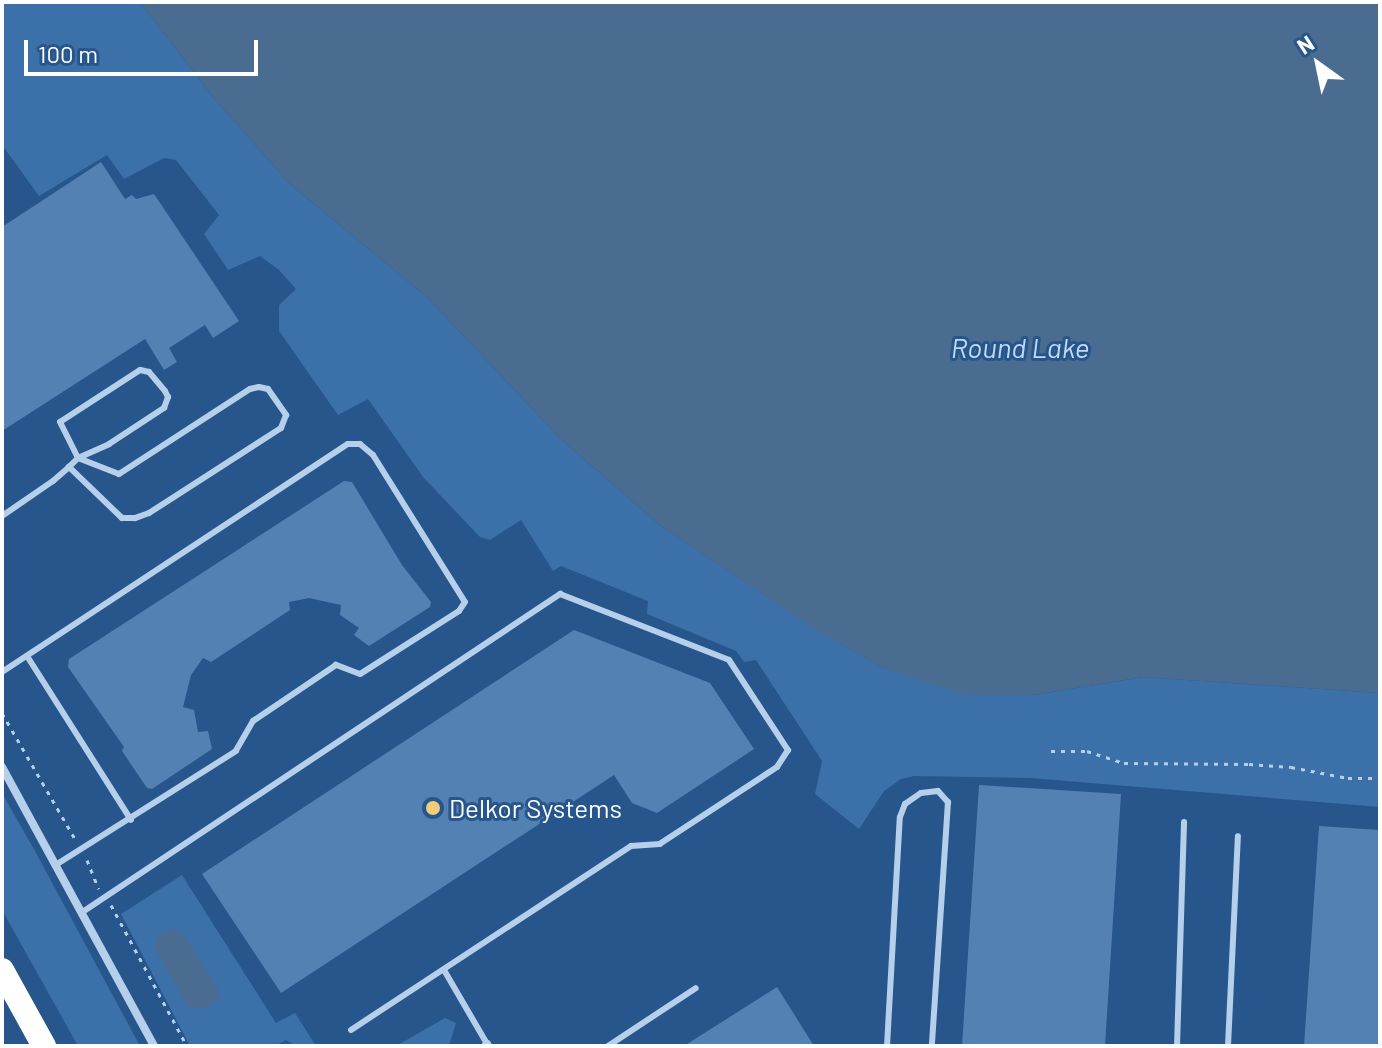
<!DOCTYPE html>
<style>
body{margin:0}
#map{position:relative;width:1382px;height:1048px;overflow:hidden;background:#27568c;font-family:Barlow,sans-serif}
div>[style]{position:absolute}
.green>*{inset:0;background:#3b70a8}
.water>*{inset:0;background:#4a6c91}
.building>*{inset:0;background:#5381b4}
.path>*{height:3px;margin-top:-1.5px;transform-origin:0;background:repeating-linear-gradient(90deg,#b6cfea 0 4px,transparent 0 10px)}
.lane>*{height:6px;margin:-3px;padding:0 3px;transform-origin:3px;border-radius:3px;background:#b6cfea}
.street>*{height:8px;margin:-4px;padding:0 4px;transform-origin:4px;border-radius:4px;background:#b6cfea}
.highway>*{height:24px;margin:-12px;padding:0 12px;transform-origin:12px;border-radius:12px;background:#fff}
.dots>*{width:22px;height:22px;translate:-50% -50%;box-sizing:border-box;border:4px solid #27568c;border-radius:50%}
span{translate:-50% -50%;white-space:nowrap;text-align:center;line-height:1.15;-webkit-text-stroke:6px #27568c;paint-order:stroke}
.poi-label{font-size:26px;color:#fff}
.left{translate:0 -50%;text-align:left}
.water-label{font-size:28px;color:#c2d9f1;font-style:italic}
.frame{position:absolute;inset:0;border:4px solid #fff;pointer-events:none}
.north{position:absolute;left:1278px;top:24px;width:80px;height:80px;-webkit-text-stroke:6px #27568c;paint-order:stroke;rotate:327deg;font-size:22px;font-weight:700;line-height:32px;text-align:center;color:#fff}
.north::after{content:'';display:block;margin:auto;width:28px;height:36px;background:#fff;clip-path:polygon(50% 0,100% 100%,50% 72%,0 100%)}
.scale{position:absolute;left:24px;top:40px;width:234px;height:36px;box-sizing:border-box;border:4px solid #fff;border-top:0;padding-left:10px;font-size:24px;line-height:28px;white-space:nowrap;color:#fff;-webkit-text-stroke:6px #27568c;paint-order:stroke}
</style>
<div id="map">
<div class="green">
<i style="clip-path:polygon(2px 2px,140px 2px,214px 98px,289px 183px,428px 298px,562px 440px,660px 525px,814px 628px,883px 668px,1034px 695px,1143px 677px,1380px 693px,1380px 807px,1030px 778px,914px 776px,901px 779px,884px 791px,859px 829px,815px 794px,822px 761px,756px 660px,744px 662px,736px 651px,647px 614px,648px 601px,561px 566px,553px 571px,521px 520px,490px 540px,480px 537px,423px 477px,368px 399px,338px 415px,279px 331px,279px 305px,296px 289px,279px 270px,260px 256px,228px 270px,204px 234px,219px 215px,176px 160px,164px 158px,124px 179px,107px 155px,39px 196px,2px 145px)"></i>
<i style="clip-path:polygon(2px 793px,35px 851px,140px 1046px,78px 1046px,2px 910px)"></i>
<i style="clip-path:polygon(182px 875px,276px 1023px,295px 1013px,316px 1046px,296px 1046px,286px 1040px,274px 1046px,190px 1046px,121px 914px)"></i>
<i style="clip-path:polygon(445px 1018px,456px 1023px,449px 1046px,396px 1046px)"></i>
</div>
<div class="water">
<i style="clip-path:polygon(140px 2px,1380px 2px,1380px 693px,1143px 677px,1034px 695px,966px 695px,883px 668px,813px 628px,660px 525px,562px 440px,428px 298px,289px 183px,214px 98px)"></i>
<i style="clip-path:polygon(171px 929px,184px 935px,218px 989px,217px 1001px,203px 1009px,188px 1007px,154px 947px,160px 934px)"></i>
</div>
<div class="building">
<i style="clip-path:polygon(101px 162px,125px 199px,132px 195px,136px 199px,154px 194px,239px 321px,213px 338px,205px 325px,169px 348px,177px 362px,164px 370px,145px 339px,2px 431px,2px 227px)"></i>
<i style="clip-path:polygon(344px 481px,352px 482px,402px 565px,431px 602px,430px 607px,369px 646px,354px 635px,359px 628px,340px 615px,341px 605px,309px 598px,289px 602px,290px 610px,211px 662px,203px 658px,191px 675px,183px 707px,194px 710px,198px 732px,208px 731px,212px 749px,152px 789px,147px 788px,122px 751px,124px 747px,68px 667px,69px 659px)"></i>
<i style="clip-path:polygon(574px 630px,710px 683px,754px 749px,657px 813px,632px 803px,614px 775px,281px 993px,202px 874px)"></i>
<i style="clip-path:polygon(979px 785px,1121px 794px,1105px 1046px,962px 1046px)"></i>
<i style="clip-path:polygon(1319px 826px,1380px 830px,1380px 1046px,1304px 1046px)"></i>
<i style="clip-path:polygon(777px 987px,814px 1046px,684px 1046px)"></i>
</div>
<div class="path">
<i style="left:2px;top:713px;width:146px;rotate:59.9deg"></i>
<i style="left:1051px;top:751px;width:36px"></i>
<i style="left:1087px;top:751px;width:39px;rotate:18deg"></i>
<i style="left:1124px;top:763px;width:125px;rotate:0.5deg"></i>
<i style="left:1249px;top:764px;width:42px;rotate:4.1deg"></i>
<i style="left:1291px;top:767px;width:58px;rotate:10.9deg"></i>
<i style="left:1348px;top:778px;width:32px"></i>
<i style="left:87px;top:860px;width:31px;rotate:68deg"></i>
<i style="left:111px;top:905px;width:160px;rotate:61.7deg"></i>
</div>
<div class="lane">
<i style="left:2px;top:516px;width:62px;rotate:-34.5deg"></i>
<i style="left:53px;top:481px;width:21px;rotate:-41deg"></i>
<i style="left:69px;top:467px;width:13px;rotate:-45deg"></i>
<i style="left:78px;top:458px;width:34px;rotate:-24deg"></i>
<i style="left:109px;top:444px;width:66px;rotate:-33.2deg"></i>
<i style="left:164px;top:408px;width:12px;rotate:-70deg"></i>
<i style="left:168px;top:397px;width:7px;rotate:-117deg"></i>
<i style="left:165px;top:391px;width:25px;rotate:-130deg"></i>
<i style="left:149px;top:372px;width:9px;rotate:-167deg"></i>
<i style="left:140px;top:370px;width:95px;rotate:147deg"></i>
<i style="left:60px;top:422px;width:40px;rotate:63.4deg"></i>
<i style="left:78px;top:458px;width:44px;rotate:21.3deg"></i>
<i style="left:119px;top:474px;width:156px;rotate:-33deg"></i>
<i style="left:250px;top:389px;width:9px;rotate:-13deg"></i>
<i style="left:259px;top:387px;width:9px;rotate:13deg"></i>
<i style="left:268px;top:389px;width:32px;rotate:55deg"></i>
<i style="left:286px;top:415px;width:14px;rotate:111deg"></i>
<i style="left:281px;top:428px;width:157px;rotate:147.2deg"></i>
<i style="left:149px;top:513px;width:15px;rotate:160deg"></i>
<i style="left:135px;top:518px;width:13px;rotate:180deg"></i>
<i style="left:122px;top:518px;width:74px;rotate:-136.1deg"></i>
<i style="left:27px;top:656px;width:194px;rotate:57.6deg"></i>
<i style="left:2px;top:672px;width:414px;rotate:-33.4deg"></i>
<i style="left:348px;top:444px;width:12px"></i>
<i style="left:360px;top:444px;width:17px;rotate:40deg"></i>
<i style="left:373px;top:455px;width:173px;rotate:58deg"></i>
<i style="left:465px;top:602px;width:11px;rotate:124deg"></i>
<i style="left:459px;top:611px;width:117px;rotate:147.5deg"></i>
<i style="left:360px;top:674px;width:26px;rotate:-159deg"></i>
<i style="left:336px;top:665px;width:100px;rotate:146deg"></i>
<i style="left:253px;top:721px;width:34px;rotate:120deg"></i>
<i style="left:236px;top:751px;width:213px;rotate:147.7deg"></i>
<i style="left:81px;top:913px;width:576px;rotate:-33.66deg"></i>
<i style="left:560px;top:594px;width:181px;rotate:21.3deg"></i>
<i style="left:729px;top:660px;width:108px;rotate:56.8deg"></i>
<i style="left:788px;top:750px;width:20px;rotate:123deg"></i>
<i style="left:777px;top:767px;width:140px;rotate:146.7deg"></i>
<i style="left:660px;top:844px;width:29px;rotate:176deg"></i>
<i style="left:631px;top:846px;width:335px;rotate:146.7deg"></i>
<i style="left:444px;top:970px;width:86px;rotate:59.8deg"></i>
<i style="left:608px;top:1046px;width:105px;rotate:-33.4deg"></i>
<i style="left:887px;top:1046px;width:229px;rotate:-86.8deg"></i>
<i style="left:900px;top:817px;width:14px;rotate:-69deg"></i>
<i style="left:905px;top:804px;width:19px;rotate:-35deg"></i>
<i style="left:921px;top:793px;width:17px;rotate:-7deg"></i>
<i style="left:938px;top:791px;width:15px;rotate:48deg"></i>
<i style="left:948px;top:802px;width:245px;rotate:93.8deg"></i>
<i style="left:1177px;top:1046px;width:224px;rotate:-88.2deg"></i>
<i style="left:1228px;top:1046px;width:210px;rotate:-87.3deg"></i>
</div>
<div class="street">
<i style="left:2px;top:767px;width:318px;rotate:61.4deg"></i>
<i style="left:485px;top:1046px;width:3px;rotate:-45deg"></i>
</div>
<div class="highway">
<i style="left:2px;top:970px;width:87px;rotate:61.1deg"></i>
</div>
<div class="dots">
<i style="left:433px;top:808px;background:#f3cc7b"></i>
</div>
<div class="poi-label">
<span class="left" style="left:449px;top:808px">Delkor Systems</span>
</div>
<div class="water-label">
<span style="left:1020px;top:347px">Round Lake</span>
</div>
<div class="frame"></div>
<div class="north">N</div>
<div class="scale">100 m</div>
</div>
